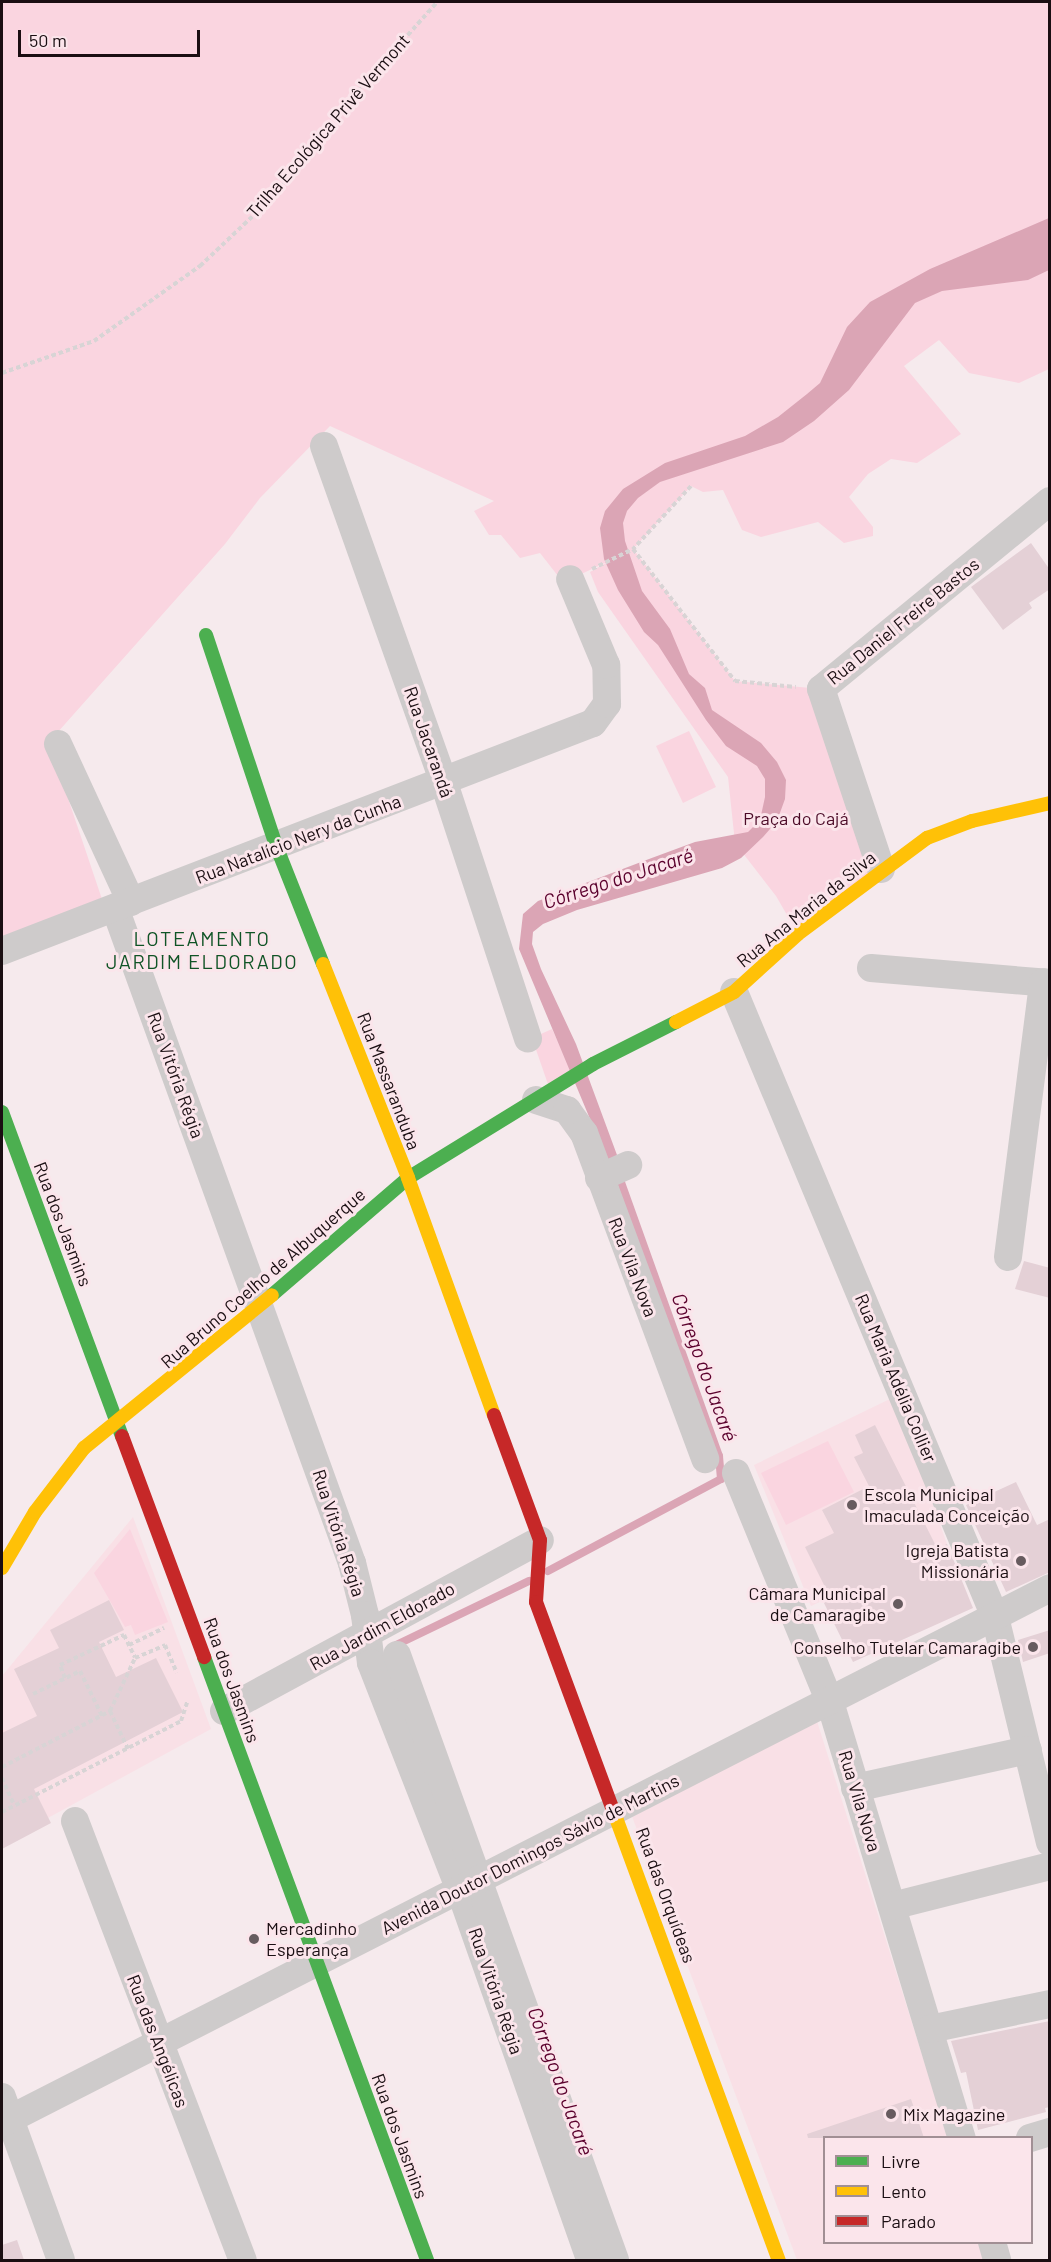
<!DOCTYPE html>
<meta charset="utf-8">
<style>
body{margin:0}
#map{position:relative;width:1051px;height:2262px;overflow:hidden;background:#f6eaed;font-family:Barlow,sans-serif}
div>[style]{position:absolute}
.built>*{inset:0;background:#f9e0e6}
.green>*{inset:0;background:#fad5e0}
.water>*{inset:0;background:#dba5b5}
.stream>*{height:8px;margin:-4px;padding:0 4px;transform-origin:4px;border-radius:4px;background:#dba5b5}
.building>*{inset:0;background:#e4d0d6}
.path>*{height:4px;margin-top:-2px;transform-origin:0;background:repeating-linear-gradient(90deg,#d8d4d5 0 4.5px,transparent 0 7.5px)}
.street>*{height:28px;margin:-14px;padding:0 14px;transform-origin:14px;border-radius:14px;background:#cecbcb}
.fast>*{height:14px;margin:-7px;padding:0 7px;transform-origin:7px;border-radius:7px;background:#4caf50}
.slow>*{height:14px;margin:-7px;padding:0 7px;transform-origin:7px;border-radius:7px;background:#ffc107}
.jam>*{height:14px;margin:-7px;padding:0 7px;transform-origin:7px;border-radius:7px;background:#c62828}
.dots>*{width:16px;height:16px;translate:-50% -50%;box-sizing:border-box;border:3px solid #fbe5eb;border-radius:50%}
span{translate:-50% -50%;white-space:nowrap;text-align:center;line-height:1.15;-webkit-text-stroke:6px #fbe5eb;paint-order:stroke}
.street-label{font-size:18px;color:#1a0e12}
.park-label{font-size:18px;color:#4c0b28}
.poi-label{font-size:18px;color:#1a0e12}
.left{translate:0 -50%;text-align:left}
.right{translate:-100% -50%;text-align:right}
.water-label{font-size:20px;color:#5b012d;font-style:italic}
.neighbourhood-label{font-size:20px;color:#105426;letter-spacing:1.5px}
.frame{position:absolute;inset:0;border:3px solid #1a0e12;pointer-events:none}
.legend{position:absolute;left:823px;top:2136px;width:210px;height:108px;box-sizing:border-box;background:#fbe5eb;border:2px solid #a18f94;margin:0;padding:8px 10px;list-style:none;font-size:18px;color:#1a0e12}
.legend li{display:flex;align-items:center;gap:12px;height:30px}
.legend b{width:30px;border:2px solid #a18f94}
.scale{position:absolute;left:18px;top:30px;width:182px;height:27px;box-sizing:border-box;border:3px solid #1a0e12;border-top:0;padding-left:8px;font-size:18px;line-height:21px;white-space:nowrap;color:#1a0e12;-webkit-text-stroke:4px #fbe5eb;paint-order:stroke}
</style>
<div id="map">
<div class="built">
<i style="clip-path:polygon(894px 1397px,947px 1544px,811px 1606px,754px 1465px)"></i>
<i style="clip-path:polygon(133px 1517px,211px 1729px,2px 1843px,2px 1676px)"></i>
<i style="clip-path:polygon(816px 1718px,948px 2137px,824px 2138px,824px 2242px,981px 2243px,986px 2260px,797px 2260px,630px 1811px)"></i>
</div>
<div class="green">
<i style="clip-path:polygon(2px 2px,1049px 2px,1049px 369px,1019px 383px,969px 373px,939px 340px,904px 366px,961px 434px,917px 463px,891px 459px,868px 474px,849px 497px,873px 527px,873px 536px,844px 543px,818px 522px,761px 537px,742px 530px,723px 490px,703px 492px,691px 486px,633px 549px,735px 681px,821px 689px,881px 869px,798px 934px,776px 896px,735px 843px,728px 777px,598px 592px,590px 572px,611px 560px,575px 577px,558px 576px,540px 553px,520px 558px,501px 535px,489px 535px,474px 511px,494px 501px,330px 426px,260px 498px,225px 544px,49px 742px,108px 917px,2px 960px)"></i>
<i style="clip-path:polygon(689px 731px,716px 787px,683px 803px,656px 746px)"></i>
<i style="clip-path:polygon(552px 1029px,574px 1076px,550px 1090px,532px 1038px)"></i>
<i style="clip-path:polygon(828px 1441px,854px 1492px,786px 1525px,761px 1473px)"></i>
<i style="clip-path:polygon(130px 1529px,168px 1622px,135px 1635px,131px 1625px,125px 1627px,94px 1573px)"></i>
</div>
<div class="water">
<i style="clip-path:polygon(1049px 218px,1049px 270px,1028px 280px,942px 291px,915px 303px,849px 390px,814px 421px,783px 442px,660px 482px,638px 498px,627px 511px,623px 523px,625px 541px,642px 591px,670px 629px,689px 674px,705px 688px,712px 710px,761px 743px,777px 762px,786px 780px,785px 799px,777px 821px,763px 837px,741px 858px,722px 868px,577px 910px,543px 924px,533px 932px,532px 944px,541px 969px,576px 1044px,617px 1155px,608px 1162px,519px 949px,523px 914px,538px 901px,649px 859px,695px 842px,748px 832px,760px 820px,765px 797px,765px 779px,757px 766px,726px 746px,706px 720px,658px 645px,644px 632px,618px 590px,604px 559px,600px 528px,605px 511px,623px 489px,665px 463px,745px 436px,778px 417px,807px 394px,820px 383px,847px 327px,870px 302px,930px 269px)"></i>
</div>
<div class="stream">
<i style="left:548px;top:1571px;width:196px;rotate:-28deg"></i>
<i style="left:721px;top:1479px;width:23px;rotate:-95deg"></i>
<i style="left:719px;top:1456px;width:300px;rotate:-109.7deg"></i>
<i style="left:394px;top:1646px;width:150px;rotate:-25.7deg"></i>
</div>
<div class="building">
<i style="clip-path:polygon(1031px 543px,1050px 570px,1050px 589px,1029px 603px,1032px 608px,1003px 630px,971px 587px)"></i>
<i style="clip-path:polygon(1024px 1261px,1050px 1268px,1050px 1298px,1015px 1289px)"></i>
<i style="clip-path:polygon(875px 1425px,937px 1548px,947px 1544px,973px 1608px,853px 1662px,823px 1601px,830px 1597px,805px 1547px,834px 1533px,822px 1510px,869px 1486px,854px 1457px,863px 1453px,855px 1435px)"></i>
<i style="clip-path:polygon(1016px 1482px,1037px 1525px,1050px 1519px,1050px 1572px,1006px 1592px,966px 1505px)"></i>
<i style="clip-path:polygon(109px 1600px,124px 1630px,99px 1642px,116px 1677px,156px 1658px,183px 1712px,34px 1789px,51px 1823px,2px 1849px,2px 1733px,37px 1716px,14px 1669px,59px 1648px,50px 1630px)"></i>
<i style="clip-path:polygon(1050px 1630px,1050px 1653px,1023px 1662px,1018px 1640px)"></i>
<i style="clip-path:polygon(1050px 2021px,1050px 2107px,1045px 2108px,1046px 2112px,978px 2130px,966px 2072px,961px 2073px,951px 2041px)"></i>
<i style="clip-path:polygon(911px 2099px,924px 2138px,808px 2138px,807px 2134px)"></i>
<i style="clip-path:polygon(17px 2240px,24px 2260px,2px 2260px,2px 2245px)"></i>
</div>
<div class="path">
<i style="left:2px;top:373px;width:97px;rotate:-19.2deg"></i>
<i style="left:94px;top:341px;width:130px;rotate:-35.3deg"></i>
<i style="left:200px;top:266px;width:102px;rotate:-43.4deg"></i>
<i style="left:274px;top:196px;width:112px;rotate:-51.9deg"></i>
<i style="left:343px;top:108px;width:142px;rotate:-48.4deg"></i>
<i style="left:691px;top:486px;width:86px;rotate:132.6deg"></i>
<i style="left:633px;top:549px;width:167px;rotate:52.3deg"></i>
<i style="left:735px;top:681px;width:61px;rotate:5.6deg"></i>
<i style="left:592px;top:569px;width:46px;rotate:-26deg"></i>
<i style="left:129px;top:1645px;width:39px;rotate:-26deg"></i>
<i style="left:65px;top:1678px;width:14px;rotate:-111deg"></i>
<i style="left:60px;top:1665px;width:71px;rotate:-25.1deg"></i>
<i style="left:124px;top:1635px;width:25px;rotate:64deg"></i>
<i style="left:33px;top:1694px;width:52px;rotate:-26.1deg"></i>
<i style="left:80px;top:1671px;width:50px;rotate:63.9deg"></i>
<i style="left:110px;top:1711px;width:42px;rotate:64.7deg"></i>
<i style="left:2px;top:1767px;width:122px;rotate:-27.4deg"></i>
<i style="left:110px;top:1711px;width:59px;rotate:-64.7deg"></i>
<i style="left:135px;top:1658px;width:33px;rotate:-23deg"></i>
<i style="left:165px;top:1645px;width:30px;rotate:67deg"></i>
<i style="left:2px;top:1778px;width:30px;rotate:66deg"></i>
<i style="left:2px;top:1812px;width:201px;rotate:-26.9deg"></i>
<i style="left:181px;top:1721px;width:22px;rotate:-72deg"></i>
</div>
<div class="street">
<i style="left:324px;top:446px;width:358px;rotate:70.4deg"></i>
<i style="left:444px;top:783px;width:269px;rotate:71.8deg"></i>
<i style="left:58px;top:744px;width:174px;rotate:65.2deg"></i>
<i style="left:881px;top:869px;width:190px;rotate:-108.4deg"></i>
<i style="left:821px;top:689px;width:296px;rotate:-39.4deg"></i>
<i style="left:115px;top:908px;width:697px;rotate:70.11deg"></i>
<i style="left:352px;top:1563px;width:54px;rotate:76deg"></i>
<i style="left:365px;top:1615px;width:48px;rotate:82.9deg"></i>
<i style="left:371px;top:1663px;width:244px;rotate:68.6deg"></i>
<i style="left:460px;top:1890px;width:392px;rotate:70.6deg"></i>
<i style="left:2px;top:951px;width:633px;rotate:-21.1deg"></i>
<i style="left:593px;top:723px;width:24px;rotate:-54deg"></i>
<i style="left:607px;top:704px;width:39px;rotate:-91deg"></i>
<i style="left:606px;top:665px;width:93px;rotate:-112.7deg"></i>
<i style="left:871px;top:968px;width:180px;rotate:4.8deg"></i>
<i style="left:734px;top:992px;width:677px;rotate:67.33deg"></i>
<i style="left:995px;top:1617px;width:232px;rotate:76.3deg"></i>
<i style="left:536px;top:1100px;width:33px;rotate:18deg"></i>
<i style="left:567px;top:1110px;width:29px;rotate:54deg"></i>
<i style="left:584px;top:1133px;width:348px;rotate:69.6deg"></i>
<i style="left:599px;top:1178px;width:32px;rotate:-24deg"></i>
<i style="left:1008px;top:1257px;width:277px;rotate:-82.7deg"></i>
<i style="left:736px;top:1473px;width:248px;rotate:67.7deg"></i>
<i style="left:830px;top:1702px;width:456px;rotate:73.2deg"></i>
<i style="left:397px;top:1655px;width:643px;rotate:70.18deg"></i>
<i style="left:224px;top:1711px;width:359px;rotate:-28.4deg"></i>
<i style="left:855px;top:1788px;width:177px;rotate:-12.4deg"></i>
<i style="left:75px;top:1821px;width:470px;rotate:69.1deg"></i>
<i style="left:892px;top:1906px;width:163px;rotate:-14.2deg"></i>
<i style="left:930px;top:2029px;width:123px;rotate:-11.8deg"></i>
<i style="left:2px;top:2097px;width:173px;rotate:70.1deg"></i>
<i style="left:2px;top:2123px;width:1177px;rotate:-27.04deg"></i>
<i style="left:1030px;top:2138px;width:21px;rotate:-17deg"></i>
<i style="left:992px;top:2242px;width:19px;rotate:74deg"></i>
</div>
<div class="fast">
<i style="left:206px;top:635px;width:225px;rotate:71.6deg"></i>
<i style="left:277px;top:848px;width:125px;rotate:68.4deg"></i>
<i style="left:2px;top:1112px;width:346px;rotate:69.7deg"></i>
<i style="left:272px;top:1295px;width:179px;rotate:-40.7deg"></i>
<i style="left:408px;top:1178px;width:217px;rotate:-31.6deg"></i>
<i style="left:593px;top:1064px;width:93px;rotate:-26.8deg"></i>
<i style="left:204px;top:1657px;width:643px;rotate:69.7deg"></i>
</div>
<div class="slow">
<i style="left:323px;top:964px;width:230px;rotate:68.3deg"></i>
<i style="left:408px;top:1178px;width:252px;rotate:70.1deg"></i>
<i style="left:676px;top:1022px;width:65px;rotate:-27.3deg"></i>
<i style="left:734px;top:992px;width:86px;rotate:-42.2deg"></i>
<i style="left:798px;top:934px;width:161px;rotate:-36.7deg"></i>
<i style="left:927px;top:838px;width:48px;rotate:-20.7deg"></i>
<i style="left:972px;top:821px;width:80px;rotate:-13deg"></i>
<i style="left:2px;top:1568px;width:65px;rotate:-59.5deg"></i>
<i style="left:35px;top:1512px;width:81px;rotate:-52.6deg"></i>
<i style="left:84px;top:1448px;width:242px;rotate:-39.1deg"></i>
<i style="left:612px;top:1807px;width:483px;rotate:69.8deg"></i>
</div>
<div class="jam">
<i style="left:494px;top:1415px;width:133px;rotate:69.8deg"></i>
<i style="left:540px;top:1540px;width:62px;rotate:93.7deg"></i>
<i style="left:536px;top:1602px;width:219px;rotate:69.7deg"></i>
<i style="left:122px;top:1436px;width:236px;rotate:69.6deg"></i>
</div>
<div class="dots">
<i style="left:852px;top:1505px;background:#675b5f"></i>
<i style="left:1021px;top:1561px;background:#675b5f"></i>
<i style="left:898px;top:1604px;background:#675b5f"></i>
<i style="left:1033px;top:1647px;background:#675b5f"></i>
<i style="left:254px;top:1939px;background:#675b5f"></i>
<i style="left:891px;top:2114px;background:#675b5f"></i>
</div>
<div class="street-label">
<span style="left:328px;top:126px;rotate:-49deg">Trilha Ecológica Privê Vermont</span>
<span style="left:903px;top:621px;rotate:-39deg">Rua Daniel Freire Bastos</span>
<span style="left:429px;top:742px;rotate:71deg">Rua Jacarandá</span>
<span style="left:298px;top:839px;rotate:-21deg">Rua Natalício Nery da Cunha</span>
<span style="left:806px;top:909px;rotate:-39deg">Rua Ana Maria da Silva</span>
<span style="left:176px;top:1075px;rotate:70deg">Rua Vitória Régia</span>
<span style="left:389px;top:1081px;rotate:69deg">Rua Massaranduba</span>
<span style="left:63px;top:1224px;rotate:69deg">Rua dos Jasmins</span>
<span style="left:633px;top:1267px;rotate:69deg">Rua Vila Nova</span>
<span style="left:263px;top:1278px;rotate:-41deg">Rua Bruno Coelho de Albuquerque</span>
<span style="left:896px;top:1378px;rotate:67deg">Rua Maria Adélia Collier</span>
<span style="left:339px;top:1533px;rotate:72deg">Rua Vitória Régia</span>
<span style="left:382px;top:1626px;rotate:-29deg">Rua Jardim Eldorado</span>
<span style="left:232px;top:1680px;rotate:70deg">Rua dos Jasmins</span>
<span style="left:860px;top:1801px;rotate:73deg">Rua Vila Nova</span>
<span style="left:530px;top:1854px;rotate:-27deg">Avenida Doutor Domingos Sávio de Martins</span>
<span style="left:666px;top:1895px;rotate:70deg">Rua das Orquídeas</span>
<span style="left:496px;top:1991px;rotate:71deg">Rua Vitória Régia</span>
<span style="left:158px;top:2041px;rotate:69deg">Rua das Angélicas</span>
<span style="left:400px;top:2136px;rotate:70deg">Rua dos Jasmins</span>
</div>
<div class="park-label">
<span style="left:796px;top:818px">Praça do Cajá</span>
</div>
<div class="poi-label">
<span class="left" style="left:864px;top:1505px">Escola Municipal<br>Imaculada Conceição</span>
<span class="right" style="left:1009px;top:1561px">Igreja Batista<br>Missionária</span>
<span class="right" style="left:886px;top:1604px">Câmara Municipal<br>de Camaragibe</span>
<span class="right" style="left:1021px;top:1647px">Conselho Tutelar Camaragibe</span>
<span class="left" style="left:266px;top:1939px">Mercadinho<br>Esperança</span>
<span class="left" style="left:903px;top:2114px">Mix Magazine</span>
</div>
<div class="water-label">
<span style="left:618px;top:878px;rotate:-18deg">Córrego do Jacaré</span>
<span style="left:705px;top:1367px;rotate:70deg">Córrego do Jacaré</span>
<span style="left:561px;top:2081px;rotate:70deg">Córrego do Jacaré</span>
</div>
<div class="neighbourhood-label">
<span style="left:202px;top:950px">LOTEAMENTO<br>JARDIM ELDORADO</span>
</div>
<div class="frame"></div>
<ul class="legend">
<li><b style="height:8px;background:#4caf50"></b>Livre</li>
<li><b style="height:8px;background:#ffc107"></b>Lento</li>
<li><b style="height:8px;background:#c62828"></b>Parado</li>
</ul>
<div class="scale">50 m</div>
</div>
